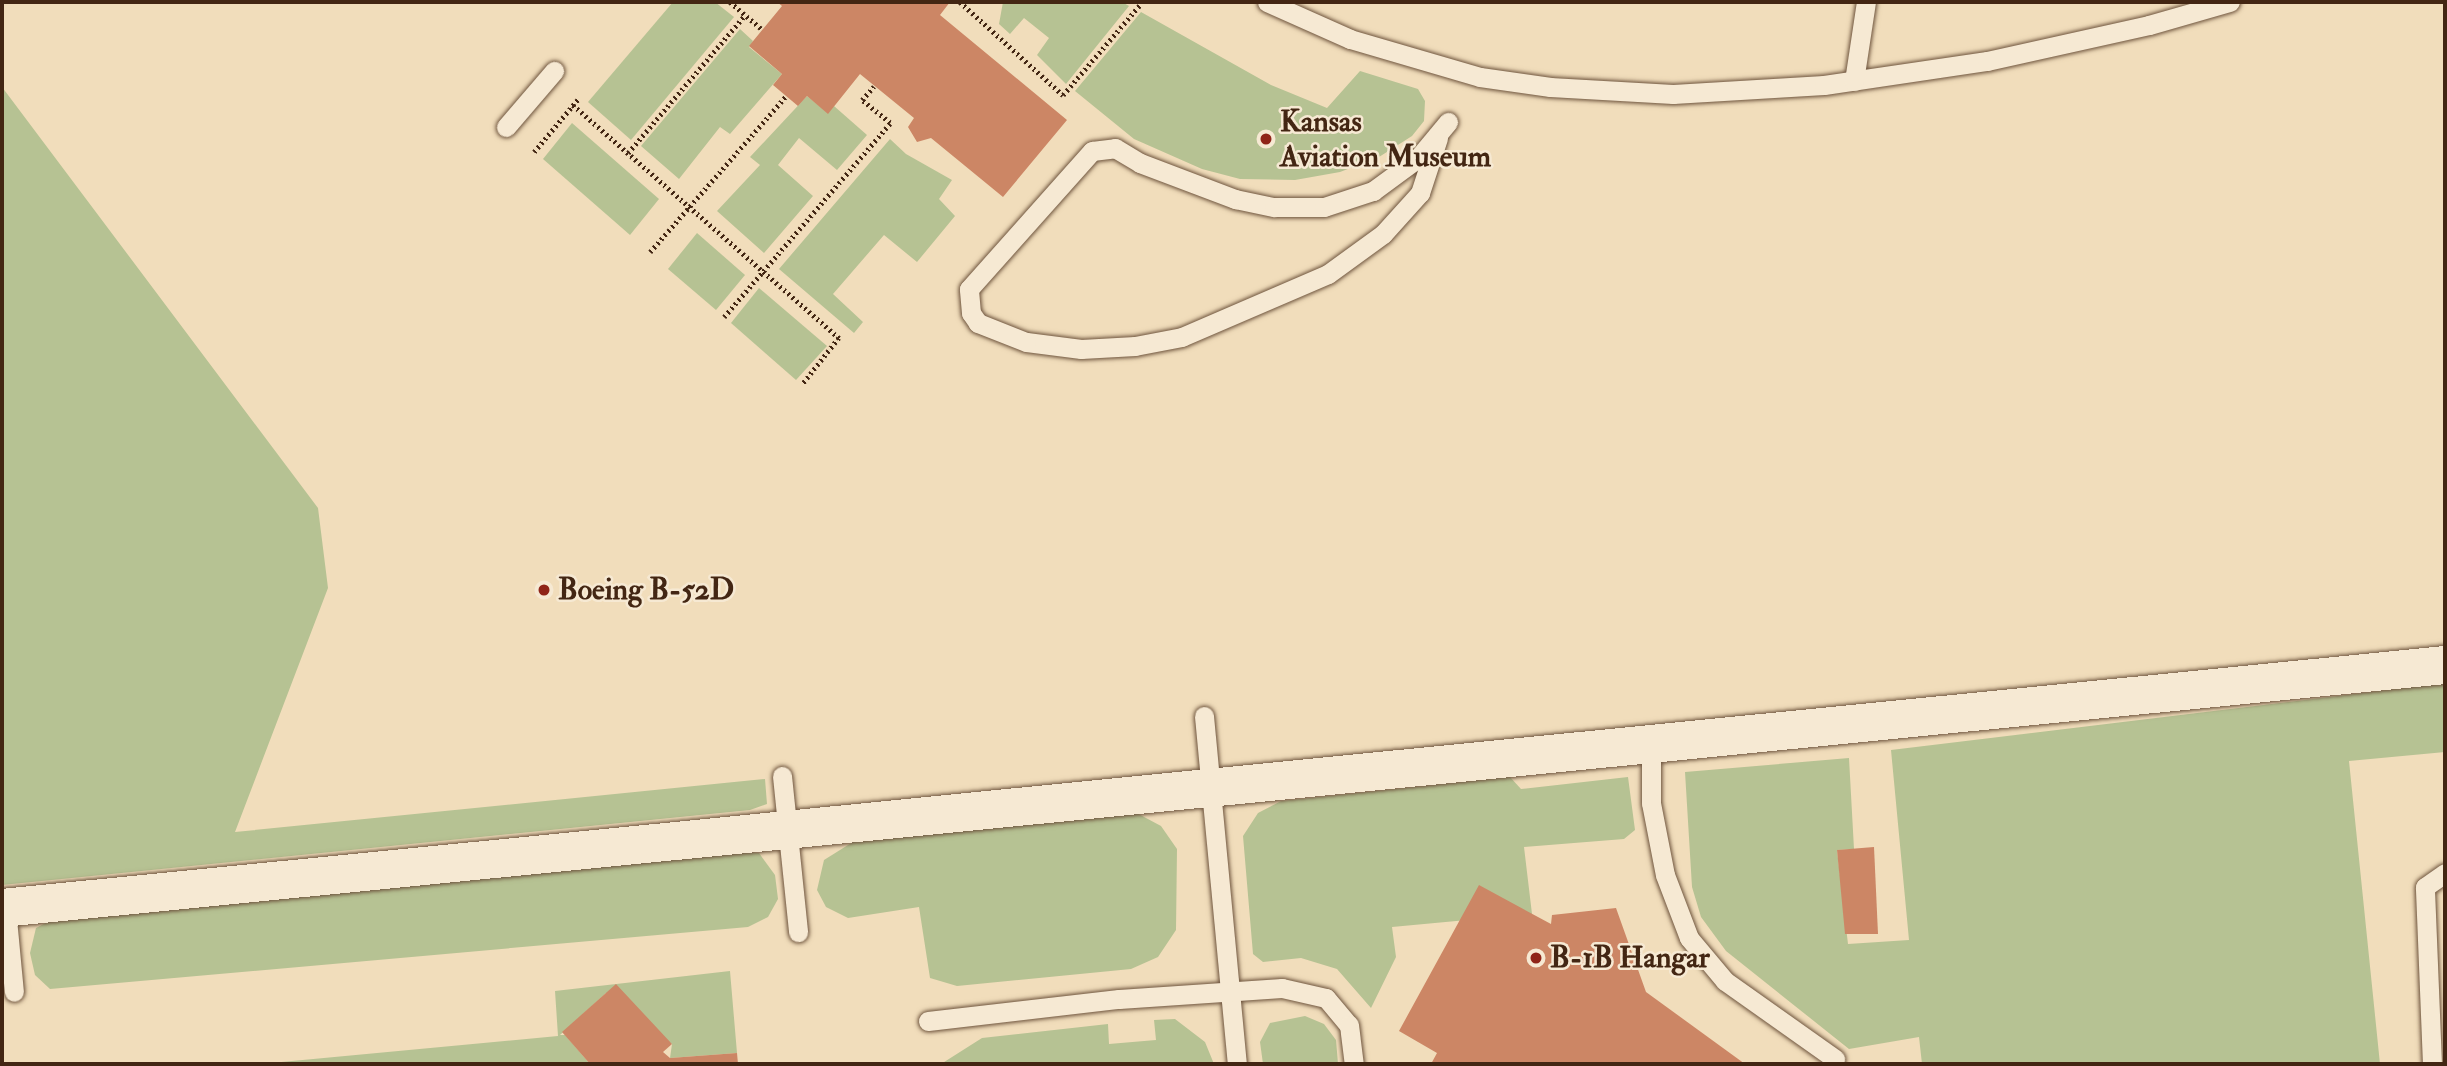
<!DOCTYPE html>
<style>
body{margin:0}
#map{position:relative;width:2447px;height:1066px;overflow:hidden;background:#f1ddbb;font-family:"IM FELL Double Pica",serif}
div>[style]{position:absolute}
.green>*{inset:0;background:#b6c293}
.building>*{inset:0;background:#cc8665}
.path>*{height:4.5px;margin-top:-2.25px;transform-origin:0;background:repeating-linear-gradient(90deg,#432613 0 2px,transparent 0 5.5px)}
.roads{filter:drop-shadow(0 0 2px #6e543d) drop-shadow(0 0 2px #6e543d)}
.service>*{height:19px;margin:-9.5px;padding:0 9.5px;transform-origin:9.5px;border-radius:9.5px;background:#f6e9d3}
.minor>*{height:38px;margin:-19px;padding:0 19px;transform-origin:19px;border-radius:19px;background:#f6e9d3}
.dots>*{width:19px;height:19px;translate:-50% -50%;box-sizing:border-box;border:4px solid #f6e9d3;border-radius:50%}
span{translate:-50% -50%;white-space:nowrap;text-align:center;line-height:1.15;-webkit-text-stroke:5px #f6e9d3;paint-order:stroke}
.poi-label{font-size:30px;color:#432613;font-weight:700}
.left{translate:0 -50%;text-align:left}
.frame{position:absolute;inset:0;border:4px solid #432613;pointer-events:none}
</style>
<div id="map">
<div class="green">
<i style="clip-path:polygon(673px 2px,715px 2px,734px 17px,631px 140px,588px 102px)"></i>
<i style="clip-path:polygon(1003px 2px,1122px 2px,1129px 6px,1066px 84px,1037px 55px,1049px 38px,1024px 18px,1010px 34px,999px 24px)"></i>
<i style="clip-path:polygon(1141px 12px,1271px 85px,1327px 108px,1360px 71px,1418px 89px,1425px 101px,1424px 121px,1412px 136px,1379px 157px,1340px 172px,1295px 180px,1240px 179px,1202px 169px,1134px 139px,1075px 91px)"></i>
<i style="clip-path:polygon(740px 29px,753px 41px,749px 47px,782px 74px,730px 134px,720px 127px,679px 179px,641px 146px)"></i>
<i style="clip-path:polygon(2px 87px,318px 508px,328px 588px,235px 832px,765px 779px,767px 804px,750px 810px,2px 885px)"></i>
<i style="clip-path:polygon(807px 96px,828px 113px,834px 106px,867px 135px,837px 170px,799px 138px,778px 165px,813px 196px,764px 253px,717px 211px,760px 165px,750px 157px)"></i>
<i style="clip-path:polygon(572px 123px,659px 199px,630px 235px,543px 159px)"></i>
<i style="clip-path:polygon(890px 139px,906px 154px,952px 180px,939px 199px,955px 216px,917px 262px,884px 235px,833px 294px,863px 322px,854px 333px,779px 269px)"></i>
<i style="clip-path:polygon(697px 233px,745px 275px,716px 310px,668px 269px)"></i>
<i style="clip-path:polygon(759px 288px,827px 346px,796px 380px,731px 323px)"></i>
<i style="clip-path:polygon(2445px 683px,2445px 752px,2349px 761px,2380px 1064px,1922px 1064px,1919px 1037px,1849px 1049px,1726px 951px,1701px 917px,1692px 887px,1685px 772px,1849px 758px,1854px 849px,1837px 850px,1848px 944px,1909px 940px,1891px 750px)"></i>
<i style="clip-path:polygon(1510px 777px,1521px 789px,1628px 777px,1635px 830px,1624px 839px,1524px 847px,1532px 914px,1392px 927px,1396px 957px,1371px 1008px,1337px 969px,1301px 958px,1263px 962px,1253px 954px,1243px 836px,1258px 813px,1281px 801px)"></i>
<i style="clip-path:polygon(1131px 810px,1161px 826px,1177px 849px,1176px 930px,1158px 957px,1131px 969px,957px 986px,930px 978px,919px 907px,848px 918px,826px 907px,817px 890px,824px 860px,856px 840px)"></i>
<i style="clip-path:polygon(731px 851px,759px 853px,775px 875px,778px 899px,768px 917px,748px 927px,50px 989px,35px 975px,30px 953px,36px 928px,57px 917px)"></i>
<i style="clip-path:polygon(730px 971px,737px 1053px,670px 1058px,672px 1044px,606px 993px,560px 1035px,565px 1035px,590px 1064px,260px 1064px,558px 1036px,555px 991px)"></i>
<i style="clip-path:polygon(1305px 1016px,1324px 1024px,1336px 1040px,1338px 1064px,1263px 1064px,1260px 1042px,1270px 1023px)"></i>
<i style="clip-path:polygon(1175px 1019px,1205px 1042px,1214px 1064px,941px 1064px,982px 1038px,1108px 1024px,1109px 1044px,1156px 1040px,1154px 1020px)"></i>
</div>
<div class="building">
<i style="clip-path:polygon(777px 2px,950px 2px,940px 15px,1067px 120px,1003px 197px,931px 138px,917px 142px,908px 127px,914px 118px,860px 74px,828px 114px,807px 96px,798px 106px,773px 85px,782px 74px,749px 46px,782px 6px)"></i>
<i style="clip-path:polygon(1874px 847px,1878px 934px,1845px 934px,1837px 850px)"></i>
<i style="clip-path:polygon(1479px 885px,1551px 924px,1552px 915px,1616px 908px,1646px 992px,1745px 1064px,1431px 1064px,1437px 1053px,1399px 1031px)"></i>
<i style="clip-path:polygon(616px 984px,672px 1044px,663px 1052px,670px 1058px,737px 1053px,738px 1064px,590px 1064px,562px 1032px)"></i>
</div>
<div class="path">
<i style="left:730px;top:2px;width:43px;rotate:40.3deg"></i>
<i style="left:960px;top:2px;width:139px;rotate:42.1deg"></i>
<i style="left:1063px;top:95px;width:118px;rotate:-49.5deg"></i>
<i style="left:573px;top:105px;width:354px;rotate:41.2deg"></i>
<i style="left:839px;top:338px;width:60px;rotate:128.2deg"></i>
<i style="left:534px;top:152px;width:70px;rotate:-50.2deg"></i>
<i style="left:628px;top:153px;width:181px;rotate:-49.7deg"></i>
<i style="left:650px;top:252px;width:207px;rotate:-48.9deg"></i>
<i style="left:724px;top:317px;width:255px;rotate:-49.4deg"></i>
<i style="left:890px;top:123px;width:36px;rotate:-141deg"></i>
<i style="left:862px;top:100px;width:18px;rotate:-49deg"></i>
</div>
<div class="roads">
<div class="service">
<i style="left:1267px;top:2px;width:91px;rotate:24deg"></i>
<i style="left:1350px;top:39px;width:135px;rotate:16.3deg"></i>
<i style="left:1480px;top:77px;width:71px;rotate:8.1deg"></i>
<i style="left:1550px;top:87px;width:123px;rotate:3.3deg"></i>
<i style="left:1673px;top:94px;width:151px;rotate:-3.4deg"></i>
<i style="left:1824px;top:85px;width:165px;rotate:-8.4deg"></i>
<i style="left:1987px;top:61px;width:166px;rotate:-12.5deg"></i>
<i style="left:2149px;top:25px;width:84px;rotate:-15.9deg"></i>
<i style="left:1854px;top:81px;width:80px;rotate:-81.4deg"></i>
<i style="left:506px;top:127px;width:74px;rotate:-49.4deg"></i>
<i style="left:1438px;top:138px;width:58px;rotate:108.1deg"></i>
<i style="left:1420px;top:193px;width:55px;rotate:132.1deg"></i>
<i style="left:1383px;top:234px;width:68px;rotate:144deg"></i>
<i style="left:1328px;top:274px;width:159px;rotate:156.7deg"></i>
<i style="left:1182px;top:337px;width:48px;rotate:169.2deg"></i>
<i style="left:1135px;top:346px;width:54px;rotate:176.8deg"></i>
<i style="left:1081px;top:349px;width:55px;rotate:-172.7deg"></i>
<i style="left:1026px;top:342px;width:52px;rotate:-158.4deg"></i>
<i style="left:978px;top:323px;width:12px;rotate:-125deg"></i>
<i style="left:971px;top:313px;width:24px;rotate:-95deg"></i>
<i style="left:969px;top:289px;width:185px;rotate:-48.3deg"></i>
<i style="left:1092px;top:151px;width:23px;rotate:-7deg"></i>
<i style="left:1115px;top:148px;width:29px;rotate:31deg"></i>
<i style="left:1140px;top:163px;width:102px;rotate:20.8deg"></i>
<i style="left:1235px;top:199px;width:40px;rotate:12deg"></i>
<i style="left:1274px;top:207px;width:50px"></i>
<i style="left:1324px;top:207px;width:52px;rotate:-18.1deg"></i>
<i style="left:1373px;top:191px;width:56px;rotate:-36.3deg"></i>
<i style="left:1418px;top:158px;width:47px;rotate:-50.2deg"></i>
<i style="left:1204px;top:716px;width:350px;rotate:84.6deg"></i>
<i style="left:1651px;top:744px;width:59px;rotate:90deg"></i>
<i style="left:1651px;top:803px;width:73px;rotate:79deg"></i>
<i style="left:1665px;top:875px;width:67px;rotate:69.1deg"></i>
<i style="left:1689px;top:938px;width:56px;rotate:50.1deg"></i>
<i style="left:1725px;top:981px;width:135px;rotate:35.3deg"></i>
<i style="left:782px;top:776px;width:157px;rotate:84.1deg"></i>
<i style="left:6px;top:908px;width:84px;rotate:84.6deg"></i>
<i style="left:928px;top:1021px;width:192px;rotate:-6.6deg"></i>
<i style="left:1119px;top:999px;width:163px;rotate:-3.9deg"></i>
<i style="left:1282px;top:988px;width:45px;rotate:12.8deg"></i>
<i style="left:1326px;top:998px;width:35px;rotate:50deg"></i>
<i style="left:1349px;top:1025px;width:39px;rotate:83deg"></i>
<i style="left:2432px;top:1064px;width:177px;rotate:-92.3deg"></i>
<i style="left:2425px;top:887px;width:24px;rotate:-35deg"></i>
</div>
<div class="minor">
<i style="left:2px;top:908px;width:2455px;rotate:-5.68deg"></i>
</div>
</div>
<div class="dots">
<i style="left:1266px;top:139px;background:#8f2418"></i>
<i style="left:544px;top:590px;background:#8f2418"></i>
<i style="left:1536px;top:958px;background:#8f2418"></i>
</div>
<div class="poi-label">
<span class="left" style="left:1280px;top:139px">Kansas<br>Aviation Museum</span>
<span class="left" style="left:558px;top:590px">Boeing B-52D</span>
<span class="left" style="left:1550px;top:958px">B-1B Hangar</span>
</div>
<div class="frame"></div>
</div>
